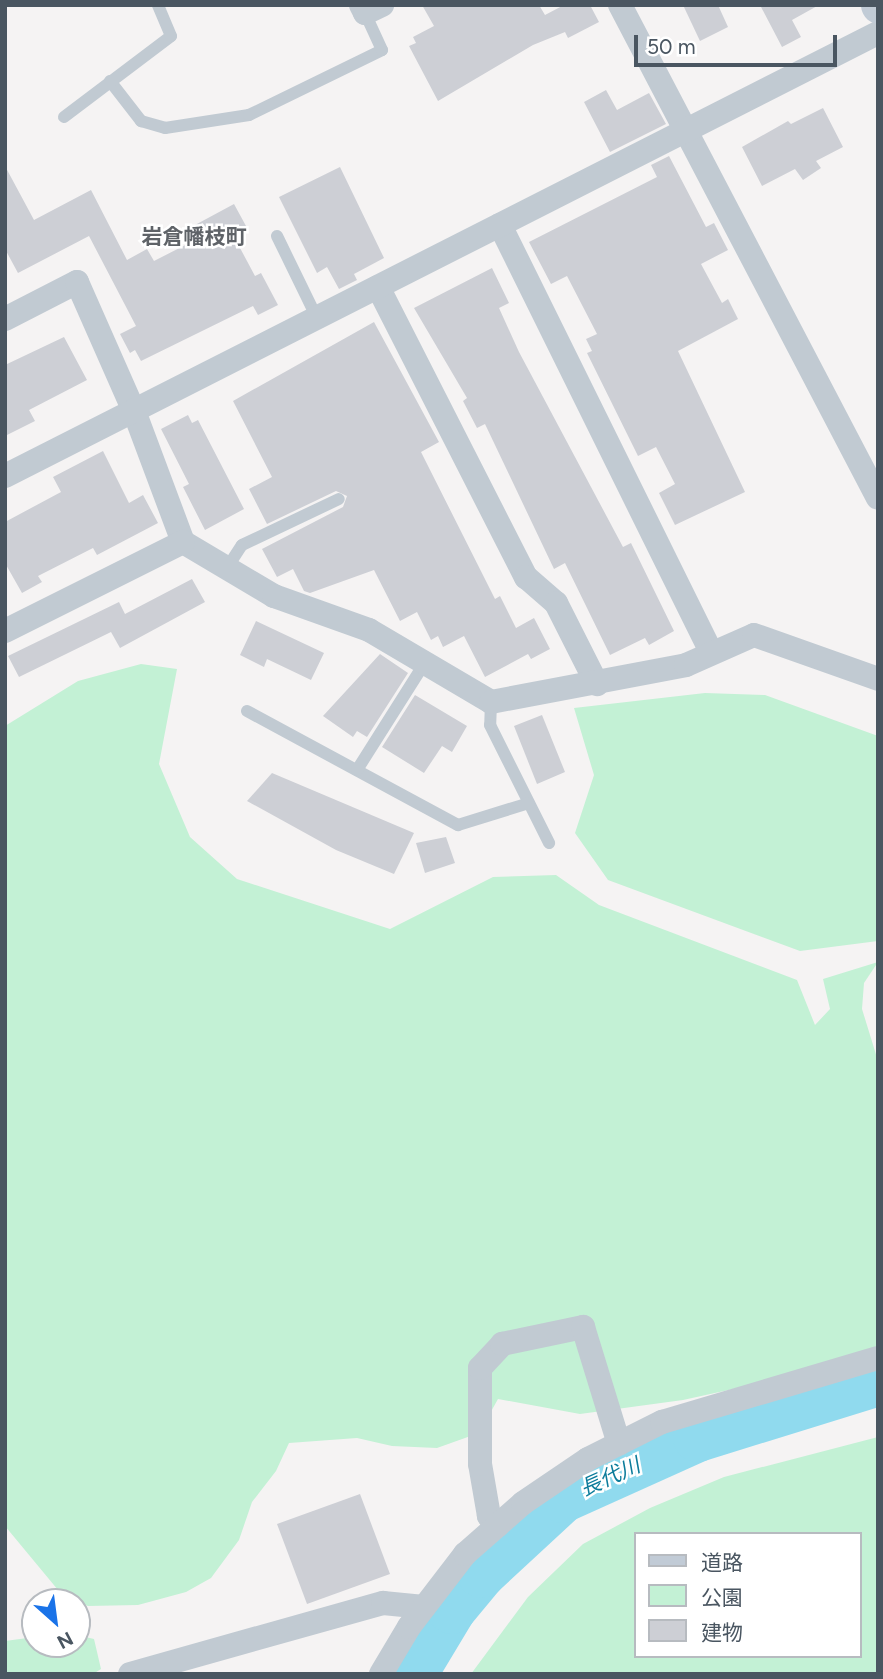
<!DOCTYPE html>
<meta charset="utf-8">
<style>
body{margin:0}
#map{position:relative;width:883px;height:1679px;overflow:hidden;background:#f5f3f3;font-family:Figtree,"Noto Sans JP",sans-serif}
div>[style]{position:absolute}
.green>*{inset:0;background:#c3f1d5}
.river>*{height:49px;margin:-24.5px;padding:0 24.5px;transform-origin:24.5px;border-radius:24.5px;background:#90daee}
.building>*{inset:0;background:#cdcfd5}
.lane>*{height:12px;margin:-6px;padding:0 6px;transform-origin:6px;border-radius:6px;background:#c1cad2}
.street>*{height:24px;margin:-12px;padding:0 12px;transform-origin:12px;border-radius:12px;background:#c1cad2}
.secondary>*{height:33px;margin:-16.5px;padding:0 16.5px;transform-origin:16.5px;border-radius:16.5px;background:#c1cbd6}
span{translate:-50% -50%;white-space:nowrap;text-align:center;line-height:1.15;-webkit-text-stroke:5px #fff;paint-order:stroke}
.neighbourhood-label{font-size:21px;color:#5f6368;font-weight:700}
.water-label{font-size:21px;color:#0c7c9b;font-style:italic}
.frame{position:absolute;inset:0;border:7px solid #4a5661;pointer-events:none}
.legend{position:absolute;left:634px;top:1532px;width:228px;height:126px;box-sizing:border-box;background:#fff;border:2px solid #b7bbc0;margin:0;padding:9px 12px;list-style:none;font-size:21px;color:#4a5661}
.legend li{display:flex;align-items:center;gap:14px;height:35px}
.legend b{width:35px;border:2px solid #b7bbc0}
.north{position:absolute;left:21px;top:1588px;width:70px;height:70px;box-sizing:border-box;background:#fff;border:2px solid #b7bbc0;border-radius:50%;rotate:152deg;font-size:19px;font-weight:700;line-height:28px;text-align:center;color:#4a5661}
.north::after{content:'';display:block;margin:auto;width:24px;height:32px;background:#1a73e8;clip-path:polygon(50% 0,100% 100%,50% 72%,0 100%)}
.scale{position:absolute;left:634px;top:35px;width:203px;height:32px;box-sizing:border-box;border:4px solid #4a5661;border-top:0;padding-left:9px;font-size:21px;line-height:24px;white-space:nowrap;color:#4a5661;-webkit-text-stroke:5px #fff;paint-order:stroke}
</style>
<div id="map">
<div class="green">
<i style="clip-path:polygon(141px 664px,177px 669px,159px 764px,190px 837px,237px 879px,390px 929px,493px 877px,556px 875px,599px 905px,797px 980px,815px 1025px,830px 1009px,823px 979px,878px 962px,864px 983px,862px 1009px,878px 1061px,878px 1357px,683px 1400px,580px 1414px,498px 1399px,479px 1433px,437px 1448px,392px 1446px,357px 1438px,289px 1443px,276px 1471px,252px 1502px,239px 1540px,211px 1578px,186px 1592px,138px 1605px,88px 1606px,63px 1596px,5px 1526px,5px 726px,78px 681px)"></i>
<i style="clip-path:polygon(705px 693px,765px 695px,878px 736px,878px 941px,800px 951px,608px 880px,575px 833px,594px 775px,574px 708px)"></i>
<i style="clip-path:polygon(evenodd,878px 1437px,878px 1674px,471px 1674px,528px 1597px,583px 1544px,650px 1508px,724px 1477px,878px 1437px,636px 1534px,860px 1534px,860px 1656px,636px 1656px,636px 1534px)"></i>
<i style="clip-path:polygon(77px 1635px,94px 1639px,101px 1669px,93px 1674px,5px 1674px,5px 1641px,35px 1637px,35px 1644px,77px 1644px)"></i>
</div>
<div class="river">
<i style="left:412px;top:1674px;width:76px;rotate:-59deg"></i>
<i style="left:451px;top:1609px;width:47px;rotate:-50.2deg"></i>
<i style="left:481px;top:1573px;width:110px;rotate:-42.8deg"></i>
<i style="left:562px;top:1498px;width:148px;rotate:-24.3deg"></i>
<i style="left:697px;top:1437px;width:189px;rotate:-17.2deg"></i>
</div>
<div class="building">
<i style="clip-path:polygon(422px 5px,539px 5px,545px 15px,564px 5px,590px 5px,599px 22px,568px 38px,565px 32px,533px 45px,438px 101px,409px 46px,416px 43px,413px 37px,434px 26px)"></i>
<i style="clip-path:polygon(683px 5px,718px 5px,728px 27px,700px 41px)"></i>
<i style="clip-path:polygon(760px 5px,819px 5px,792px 20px,801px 37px,782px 47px)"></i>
<i style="clip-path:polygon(606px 90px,617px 110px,649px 93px,666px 124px,610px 152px,584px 102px)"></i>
<i style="clip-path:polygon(823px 108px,843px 147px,816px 161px,821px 168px,803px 180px,795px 169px,762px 186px,742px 147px,788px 121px,791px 124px)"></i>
<i style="clip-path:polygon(669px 156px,706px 227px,714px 223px,728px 250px,701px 264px,722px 303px,728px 299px,738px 319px,678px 351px,745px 492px,675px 525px,659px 493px,675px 484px,656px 447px,638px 456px,587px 353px,592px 351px,586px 339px,597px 334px,567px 276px,551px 284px,529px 242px,657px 177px,651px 165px)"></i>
<i style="clip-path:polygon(5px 166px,34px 220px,91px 190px,127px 260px,147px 249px,154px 261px,201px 237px,195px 225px,234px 204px,246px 226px,232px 233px,255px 276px,261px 273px,278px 305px,258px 315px,253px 306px,141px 361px,135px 350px,130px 353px,120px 334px,136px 326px,89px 236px,18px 273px,5px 249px)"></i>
<i style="clip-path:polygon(340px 167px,384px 258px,354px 274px,357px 280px,339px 289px,327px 267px,317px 273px,279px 197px)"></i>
<i style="clip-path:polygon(492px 268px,509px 303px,499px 308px,519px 352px,623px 547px,631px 543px,674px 631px,649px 645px,645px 638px,610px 655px,565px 563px,554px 569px,485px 424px,477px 428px,463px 401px,467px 398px,414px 308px)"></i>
<i style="clip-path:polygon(374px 322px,439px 442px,421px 452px,495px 599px,500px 596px,516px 628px,534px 618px,550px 649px,531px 659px,528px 654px,485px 677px,464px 636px,443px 647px,438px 636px,431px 640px,417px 612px,400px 621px,374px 570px,310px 593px,304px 591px,293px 569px,277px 577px,262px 549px,343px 507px,347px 496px,336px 491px,267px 524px,249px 489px,272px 477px,233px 401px)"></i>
<i style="clip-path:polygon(64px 337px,87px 380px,29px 410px,35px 421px,5px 436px,5px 365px)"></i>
<i style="clip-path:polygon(188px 415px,192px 423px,198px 420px,244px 509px,205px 530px,183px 487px,189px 484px,161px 429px)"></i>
<i style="clip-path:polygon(103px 451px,129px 503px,143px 495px,158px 523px,97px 555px,93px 548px,38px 576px,42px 582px,22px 593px,5px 563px,5px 522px,61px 492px,53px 477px)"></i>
<i style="clip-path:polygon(192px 579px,205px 602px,120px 648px,111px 632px,19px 677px,8px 656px,119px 602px,125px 614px)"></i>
<i style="clip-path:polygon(256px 621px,324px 653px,311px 680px,267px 659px,264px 667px,240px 655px)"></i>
<i style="clip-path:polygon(380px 654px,408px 673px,367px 737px,357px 731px,353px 737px,323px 716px)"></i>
<i style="clip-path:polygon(415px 695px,467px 726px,452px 752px,442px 746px,424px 773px,382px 747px)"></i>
<i style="clip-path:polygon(542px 715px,565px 772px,537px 784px,514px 726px)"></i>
<i style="clip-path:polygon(272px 773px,414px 833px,394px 874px,336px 850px,247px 801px)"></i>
<i style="clip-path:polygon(446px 837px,455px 863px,425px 873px,416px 843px)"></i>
<i style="clip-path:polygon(360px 1494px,390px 1574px,307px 1604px,277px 1524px)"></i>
</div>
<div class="lane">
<i style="left:110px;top:81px;width:51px;rotate:52.2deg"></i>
<i style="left:141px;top:121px;width:25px;rotate:16deg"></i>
<i style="left:165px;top:128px;width:85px;rotate:-8.8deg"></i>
<i style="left:249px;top:115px;width:148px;rotate:-26deg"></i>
<i style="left:382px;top:50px;width:41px;rotate:-114.7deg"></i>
<i style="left:64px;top:117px;width:134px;rotate:-37.1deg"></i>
<i style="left:171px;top:36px;width:34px;rotate:-113deg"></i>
<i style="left:277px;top:236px;width:91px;rotate:64deg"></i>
<i style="left:227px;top:568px;width:27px;rotate:-57deg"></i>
<i style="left:242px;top:545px;width:107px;rotate:-25.4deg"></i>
<i style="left:491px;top:702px;width:23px;rotate:92deg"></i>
<i style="left:490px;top:725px;width:132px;rotate:63.4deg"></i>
<i style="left:247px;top:711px;width:240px;rotate:28.4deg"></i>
<i style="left:458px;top:825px;width:74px;rotate:-17.2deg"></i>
<i style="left:357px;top:770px;width:129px;rotate:-57.7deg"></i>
</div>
<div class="street">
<i style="left:361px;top:5px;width:9px;rotate:63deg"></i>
<i style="left:365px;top:13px;width:19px;rotate:-25deg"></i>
<i style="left:620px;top:5px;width:556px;rotate:62.38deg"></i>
<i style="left:500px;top:225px;width:476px;rotate:63.7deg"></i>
<i style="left:378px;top:287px;width:326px;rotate:63deg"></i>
<i style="left:526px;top:577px;width:40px;rotate:41deg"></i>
<i style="left:556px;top:603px;width:91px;rotate:63.2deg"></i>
<i style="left:5px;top:319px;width:81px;rotate:-27.2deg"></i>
<i style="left:77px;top:282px;width:141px;rotate:66.2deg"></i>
<i style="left:134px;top:411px;width:140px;rotate:69.5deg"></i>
<i style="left:183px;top:542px;width:106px;rotate:30.7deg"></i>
<i style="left:274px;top:596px;width:101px;rotate:19.7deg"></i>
<i style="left:369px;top:630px;width:142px;rotate:30.5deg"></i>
<i style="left:491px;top:702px;width:198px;rotate:-10.7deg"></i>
<i style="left:686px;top:665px;width:74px;rotate:-23.8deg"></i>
<i style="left:754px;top:635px;width:132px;rotate:19.5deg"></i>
<i style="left:5px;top:476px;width:979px;rotate:-26.91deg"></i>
<i style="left:5px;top:631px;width:199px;rotate:-26.6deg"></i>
<i style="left:497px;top:1526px;width:13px;rotate:-129deg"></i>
<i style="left:489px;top:1516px;width:53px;rotate:-99.8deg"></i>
<i style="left:480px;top:1464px;width:96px;rotate:-90deg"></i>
<i style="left:480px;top:1368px;width:33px;rotate:-47deg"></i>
<i style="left:502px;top:1344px;width:83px;rotate:-11.9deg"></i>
<i style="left:583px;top:1327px;width:122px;rotate:72.9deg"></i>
<i style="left:130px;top:1674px;width:263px;rotate:-15.7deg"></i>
<i style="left:383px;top:1603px;width:41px;rotate:5.6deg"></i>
<i style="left:381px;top:1674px;width:55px;rotate:-59.2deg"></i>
<i style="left:409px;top:1627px;width:92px;rotate:-52.5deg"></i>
<i style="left:465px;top:1554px;width:77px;rotate:-41.3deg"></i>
<i style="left:523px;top:1503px;width:78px;rotate:-34.1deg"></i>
<i style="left:588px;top:1459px;width:83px;rotate:-26.6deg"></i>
<i style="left:662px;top:1422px;width:225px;rotate:-16.5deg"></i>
</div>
<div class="secondary">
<i style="left:877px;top:5px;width:2px;rotate:63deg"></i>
</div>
<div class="neighbourhood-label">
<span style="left:194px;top:237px">岩倉幡枝町</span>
</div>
<div class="water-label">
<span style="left:610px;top:1477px;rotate:-24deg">長代川</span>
</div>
<div class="frame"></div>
<ul class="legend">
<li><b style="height:9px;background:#c1cbd6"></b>道路</li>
<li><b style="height:19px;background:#c3f1d5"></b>公園</li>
<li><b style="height:19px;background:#cdcfd5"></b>建物</li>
</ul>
<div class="north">N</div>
<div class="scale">50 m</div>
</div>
